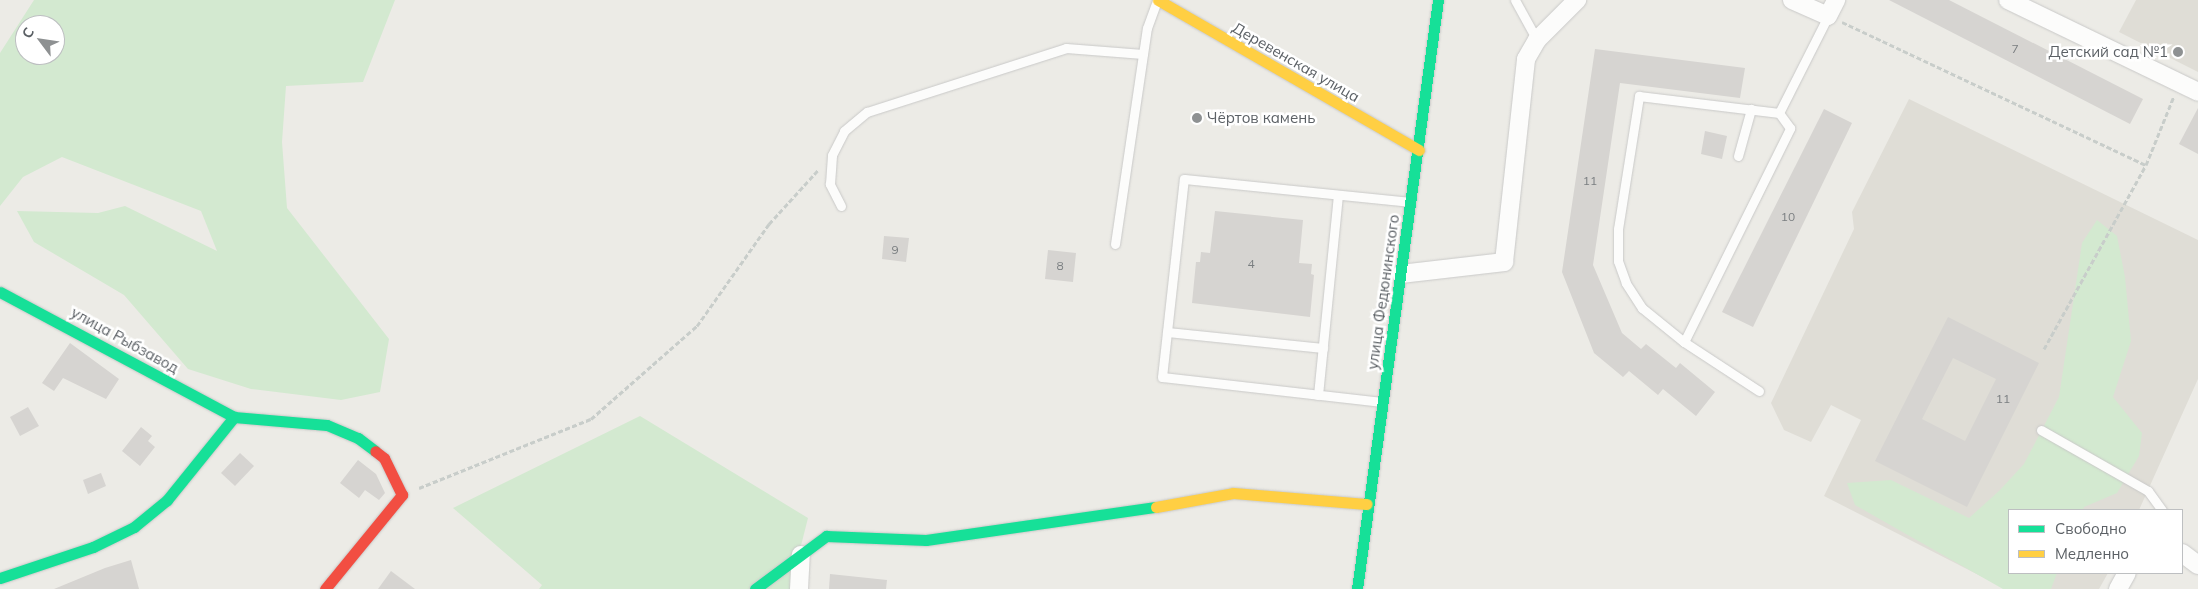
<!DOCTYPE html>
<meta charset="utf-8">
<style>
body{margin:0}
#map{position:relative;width:2198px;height:589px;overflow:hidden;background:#ecebe6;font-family:Mulish,sans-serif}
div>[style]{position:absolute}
.education>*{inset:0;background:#dfddd6}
.green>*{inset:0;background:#d3e9d0}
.building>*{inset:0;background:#d6d4d1}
.path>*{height:3px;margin-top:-1.5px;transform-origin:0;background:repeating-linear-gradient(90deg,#c8cdca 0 5px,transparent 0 7.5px)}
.roads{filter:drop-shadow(0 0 1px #c9c9c8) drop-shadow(0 0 1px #c9c9c8)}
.lane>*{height:9px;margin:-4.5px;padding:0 4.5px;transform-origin:4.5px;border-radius:4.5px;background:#fcfcfb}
.street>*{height:18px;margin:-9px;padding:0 9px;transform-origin:9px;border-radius:9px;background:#fcfcfb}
.fast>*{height:11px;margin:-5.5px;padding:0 5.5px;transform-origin:5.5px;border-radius:5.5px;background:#16e098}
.slow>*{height:11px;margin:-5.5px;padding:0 5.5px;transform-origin:5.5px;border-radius:5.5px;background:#ffcf43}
.jam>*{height:11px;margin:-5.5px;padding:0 5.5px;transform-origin:5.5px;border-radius:5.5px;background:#f24e42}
.dots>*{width:14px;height:14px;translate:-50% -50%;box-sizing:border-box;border:2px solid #fff;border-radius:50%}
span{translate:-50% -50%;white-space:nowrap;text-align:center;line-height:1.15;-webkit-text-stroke:5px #fff;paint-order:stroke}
.number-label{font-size:12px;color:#7a7e80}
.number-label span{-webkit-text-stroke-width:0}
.poi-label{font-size:15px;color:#5b6065}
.right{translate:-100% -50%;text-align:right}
.left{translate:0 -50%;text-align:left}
.street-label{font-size:15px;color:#5b6065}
.legend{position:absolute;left:2008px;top:509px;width:175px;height:65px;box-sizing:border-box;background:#fff;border:1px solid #bdbfc1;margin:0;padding:6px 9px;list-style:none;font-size:15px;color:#5b6065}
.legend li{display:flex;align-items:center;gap:10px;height:25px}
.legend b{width:25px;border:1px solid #bdbfc1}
.north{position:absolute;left:15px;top:15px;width:50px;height:50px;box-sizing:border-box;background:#fff;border:1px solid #bdbfc1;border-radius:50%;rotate:301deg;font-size:14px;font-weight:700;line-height:20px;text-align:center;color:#5b6065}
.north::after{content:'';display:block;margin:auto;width:18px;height:22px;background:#8e9192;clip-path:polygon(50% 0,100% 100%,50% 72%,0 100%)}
</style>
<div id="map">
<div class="education">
<i style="clip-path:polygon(2136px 0,2198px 0,2198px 72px,2119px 32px)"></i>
<i style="clip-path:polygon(1909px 99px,2198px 240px,2198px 379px,2139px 510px,2009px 510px,2009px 573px,2108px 573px,2099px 589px,2006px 589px,1824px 496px,1861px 420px,1831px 405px,1811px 442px,1784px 430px,1771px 403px,1854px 229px,1852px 212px)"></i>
</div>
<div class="green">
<i style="clip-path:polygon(evenodd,34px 0,395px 0,363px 82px,286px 86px,282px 142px,287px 208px,389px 339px,380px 392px,341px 400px,251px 389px,188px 369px,124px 295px,34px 242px,17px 211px,98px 213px,125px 206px,217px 251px,201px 211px,62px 157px,23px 177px,0 206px,0 53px,34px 0,25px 25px,55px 25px,55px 55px,25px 55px,25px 25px)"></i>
<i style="clip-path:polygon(2097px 220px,2117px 236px,2125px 277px,2131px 341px,2113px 397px,2142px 433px,2139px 456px,2117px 493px,2084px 507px,2083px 510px,2009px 510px,2009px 573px,2057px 573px,2051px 589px,2003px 589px,1855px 505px,1847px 483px,1891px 480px,1969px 518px,1999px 491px,2024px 464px,2059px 397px,2082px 243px)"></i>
<i style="clip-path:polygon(640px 416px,808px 518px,790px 589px,539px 589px,542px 585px,453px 508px)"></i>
</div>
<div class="building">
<i style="clip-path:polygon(1889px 0,1949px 0,2143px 99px,2130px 124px)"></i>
<i style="clip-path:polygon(1595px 49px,1745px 68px,1740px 98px,1620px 83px,1593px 265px,1622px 333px,1641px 349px,1646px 344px,1676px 368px,1680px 363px,1715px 392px,1696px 416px,1663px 389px,1658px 395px,1629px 371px,1623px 377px,1594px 353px,1562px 272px)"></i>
<i style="clip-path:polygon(2198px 108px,2198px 154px,2179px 144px)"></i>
<i style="clip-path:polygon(1824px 109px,1852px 123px,1753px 327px,1722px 312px)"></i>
<i style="clip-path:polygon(1705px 131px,1727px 136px,1722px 159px,1701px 154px)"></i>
<i style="clip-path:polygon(1215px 211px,1303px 220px,1299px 263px,1312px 264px,1311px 274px,1314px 275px,1310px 317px,1192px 303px,1196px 262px,1200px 262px,1201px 252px,1210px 253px)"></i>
<i style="clip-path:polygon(884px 236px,909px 238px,906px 262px,882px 259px)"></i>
<i style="clip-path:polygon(1048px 250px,1076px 253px,1073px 282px,1045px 279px)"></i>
<i style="clip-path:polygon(evenodd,1948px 317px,2039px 363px,1967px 507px,1875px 461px,1948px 317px,1953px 358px,1996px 379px,1965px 441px,1922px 419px,1953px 358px)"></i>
<i style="clip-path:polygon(70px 343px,119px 379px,106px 399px,63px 378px,54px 391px,42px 383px)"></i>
<i style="clip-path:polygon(28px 407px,39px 426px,20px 436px,10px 417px)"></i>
<i style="clip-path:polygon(141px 427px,152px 436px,148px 441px,155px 447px,140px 466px,122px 451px)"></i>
<i style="clip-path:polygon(240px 453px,254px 466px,235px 486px,221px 473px)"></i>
<i style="clip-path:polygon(358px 460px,376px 474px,385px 493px,379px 500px,365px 490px,359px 498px,340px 483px)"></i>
<i style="clip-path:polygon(101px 473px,106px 486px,88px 494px,83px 480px)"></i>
<i style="clip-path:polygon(131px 560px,139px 589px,54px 589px,105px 568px)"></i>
<i style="clip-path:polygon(391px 571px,415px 589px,378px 589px)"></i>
<i style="clip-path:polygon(830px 574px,887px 580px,886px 589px,829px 589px)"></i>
</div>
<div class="path">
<i style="left:1842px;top:22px;width:336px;rotate:25.2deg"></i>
<i style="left:2044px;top:349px;width:210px;rotate:-61deg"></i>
<i style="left:2146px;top:165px;width:74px;rotate:-67.9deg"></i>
<i style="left:419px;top:488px;width:185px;rotate:-21.9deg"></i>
<i style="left:591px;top:419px;width:141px;rotate:-41.3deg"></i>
<i style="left:697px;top:326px;width:125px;rotate:-54.8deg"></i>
<i style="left:769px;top:224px;width:74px;rotate:-47.7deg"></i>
</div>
<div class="roads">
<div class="lane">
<i style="left:1515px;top:0;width:46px;rotate:61.2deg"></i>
<i style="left:1738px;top:156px;width:49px;rotate:-74.5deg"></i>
<i style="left:841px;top:206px;width:25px;rotate:-117deg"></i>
<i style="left:830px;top:184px;width:29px;rotate:-86deg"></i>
<i style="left:832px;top:155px;width:27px;rotate:-63deg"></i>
<i style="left:844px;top:131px;width:30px;rotate:-40deg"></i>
<i style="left:867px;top:112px;width:209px;rotate:-17.8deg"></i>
<i style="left:1066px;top:48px;width:77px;rotate:4.5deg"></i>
<i style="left:1115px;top:244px;width:218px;rotate:-81.6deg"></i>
<i style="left:1147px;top:28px;width:29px;rotate:-70deg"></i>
<i style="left:1167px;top:332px;width:157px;rotate:5.9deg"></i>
<i style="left:1684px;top:342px;width:239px;rotate:-63.6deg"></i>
<i style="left:1790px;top:128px;width:19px;rotate:-126deg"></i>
<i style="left:1779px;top:113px;width:109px;rotate:-63.2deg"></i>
<i style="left:1759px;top:391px;width:90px;rotate:-146.8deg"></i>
<i style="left:1684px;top:342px;width:54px;rotate:-141deg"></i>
<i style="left:1642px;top:308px;width:30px;rotate:-123deg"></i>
<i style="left:1626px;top:283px;width:23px;rotate:-110deg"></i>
<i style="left:1618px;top:261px;width:32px;rotate:-90deg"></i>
<i style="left:1618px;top:229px;width:135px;rotate:-81deg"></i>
<i style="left:1639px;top:96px;width:141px;rotate:6.9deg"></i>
<i style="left:1318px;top:395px;width:201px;rotate:-84.3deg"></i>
<i style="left:1382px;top:402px;width:221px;rotate:-173.5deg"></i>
<i style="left:1162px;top:377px;width:199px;rotate:-83.7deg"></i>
<i style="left:1184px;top:179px;width:226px;rotate:5.8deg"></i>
<i style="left:2041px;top:430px;width:123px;rotate:29.7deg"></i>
<i style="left:2148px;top:491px;width:24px;rotate:54deg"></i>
</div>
<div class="street">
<i style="left:1792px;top:0;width:39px;rotate:24deg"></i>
<i style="left:1828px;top:16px;width:18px;rotate:-63deg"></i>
<i style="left:2008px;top:0;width:211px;rotate:25.8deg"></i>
<i style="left:1401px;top:274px;width:104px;rotate:-6.6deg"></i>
<i style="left:1504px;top:262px;width:204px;rotate:-83.8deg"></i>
<i style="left:1526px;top:59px;width:22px;rotate:-60deg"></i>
<i style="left:1537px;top:40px;width:57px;rotate:-45deg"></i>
<i style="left:2182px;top:553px;width:20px;rotate:37deg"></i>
<i style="left:799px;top:589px;width:34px;rotate:-87deg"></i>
<i style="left:2118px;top:589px;width:18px;rotate:-61deg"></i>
</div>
<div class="fast">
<i style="left:0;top:292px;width:265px;rotate:28.1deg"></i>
<i style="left:234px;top:417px;width:93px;rotate:4.9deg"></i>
<i style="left:327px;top:425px;width:34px;rotate:23deg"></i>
<i style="left:358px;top:438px;width:21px;rotate:37deg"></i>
<i style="left:0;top:578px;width:98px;rotate:-18.4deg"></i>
<i style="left:93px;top:547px;width:46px;rotate:-26deg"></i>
<i style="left:134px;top:527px;width:43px;rotate:-39.3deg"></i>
<i style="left:167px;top:500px;width:107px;rotate:-51.1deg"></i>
<i style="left:755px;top:589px;width:89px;rotate:-36.7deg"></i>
<i style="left:826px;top:536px;width:100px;rotate:2.3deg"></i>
<i style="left:926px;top:540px;width:232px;rotate:-8.2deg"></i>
<i style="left:1357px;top:589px;width:595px;rotate:-82.17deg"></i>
</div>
<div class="slow">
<i style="left:1158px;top:0;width:301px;rotate:29.9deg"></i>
<i style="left:1156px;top:507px;width:78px;rotate:-10.3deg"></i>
<i style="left:1233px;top:493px;width:134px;rotate:4.7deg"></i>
</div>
<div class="jam">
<i style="left:325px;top:589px;width:122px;rotate:-50.7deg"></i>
<i style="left:402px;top:495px;width:41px;rotate:-115.9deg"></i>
<i style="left:384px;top:458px;width:11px;rotate:-142deg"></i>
</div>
</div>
<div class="dots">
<i style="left:2178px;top:52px;background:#8e9192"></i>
<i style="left:1197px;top:118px;background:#8e9192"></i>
</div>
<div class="number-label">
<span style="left:2015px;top:49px">7</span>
<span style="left:1590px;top:181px">11</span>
<span style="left:1788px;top:217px">10</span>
<span style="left:895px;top:250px">9</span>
<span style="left:1251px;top:264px">4</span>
<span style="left:1060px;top:266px">8</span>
<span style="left:2003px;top:399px">11</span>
</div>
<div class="poi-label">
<span class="right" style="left:2168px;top:52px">Детский сад №1</span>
<span class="left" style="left:1207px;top:118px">Чёртов камень</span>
</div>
<div class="street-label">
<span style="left:1296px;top:62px;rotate:30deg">Деревенская улица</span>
<span style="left:1383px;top:292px;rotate:-82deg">улица Федюнинского</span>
<span style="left:125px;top:340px;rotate:29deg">улица Рыбзавод</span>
</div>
<ul class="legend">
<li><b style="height:6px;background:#16e098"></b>Свободно</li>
<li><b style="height:6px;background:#ffcf43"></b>Медленно</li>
</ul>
<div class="north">С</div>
</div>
